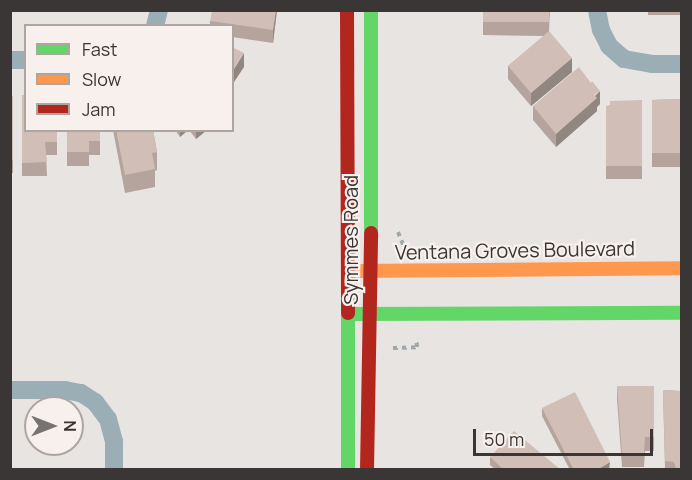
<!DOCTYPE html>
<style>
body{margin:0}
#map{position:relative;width:692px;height:480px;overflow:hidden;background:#e8e4e2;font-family:Manrope,sans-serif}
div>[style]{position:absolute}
.path>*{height:4px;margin-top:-2px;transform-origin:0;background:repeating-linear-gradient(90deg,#9ca8ac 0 4.5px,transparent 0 9px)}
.street>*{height:18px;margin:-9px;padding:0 9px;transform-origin:9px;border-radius:9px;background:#9baeb5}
.fast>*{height:14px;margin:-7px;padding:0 7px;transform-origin:7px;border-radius:7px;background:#63d668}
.slow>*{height:14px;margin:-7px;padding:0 7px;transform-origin:7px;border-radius:7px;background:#ff974d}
.jam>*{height:14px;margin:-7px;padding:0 7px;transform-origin:7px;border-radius:7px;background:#b3261e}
.wall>*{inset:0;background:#b4a49d}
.shaded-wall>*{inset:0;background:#928680}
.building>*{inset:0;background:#d1bfb7}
span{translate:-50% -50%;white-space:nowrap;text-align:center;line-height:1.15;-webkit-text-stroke:4.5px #f8f0ed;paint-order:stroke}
.street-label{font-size:20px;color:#393635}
.frame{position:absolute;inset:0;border:12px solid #393635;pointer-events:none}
.legend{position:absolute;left:24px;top:24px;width:210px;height:108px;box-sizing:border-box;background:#f8f0ed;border:2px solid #aca6a3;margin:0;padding:8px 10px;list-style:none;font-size:18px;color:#393635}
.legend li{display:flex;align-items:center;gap:12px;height:30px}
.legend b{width:30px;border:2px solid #aca6a3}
.north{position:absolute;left:24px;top:396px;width:60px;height:60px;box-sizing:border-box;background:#f8f0ed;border:2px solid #aca6a3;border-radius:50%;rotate:90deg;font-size:16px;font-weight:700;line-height:24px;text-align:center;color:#393635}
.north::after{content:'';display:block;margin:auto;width:21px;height:27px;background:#767372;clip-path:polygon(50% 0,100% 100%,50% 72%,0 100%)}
.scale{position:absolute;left:473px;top:429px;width:180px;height:27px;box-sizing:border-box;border:3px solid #393635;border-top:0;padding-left:8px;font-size:18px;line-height:21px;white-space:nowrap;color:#393635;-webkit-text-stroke:4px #f8f0ed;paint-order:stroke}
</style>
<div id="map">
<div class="path">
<i style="left:398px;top:232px;width:16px;rotate:68deg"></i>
<i style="left:393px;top:348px;width:24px;rotate:-2deg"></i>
<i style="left:417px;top:347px;width:9px;rotate:-96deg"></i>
</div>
<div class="street">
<i style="left:597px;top:10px;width:20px;rotate:79deg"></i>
<i style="left:601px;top:30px;width:18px;rotate:63deg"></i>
<i style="left:609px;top:46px;width:20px;rotate:41deg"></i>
<i style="left:624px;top:59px;width:28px;rotate:10deg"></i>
<i style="left:652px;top:64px;width:30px"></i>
<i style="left:155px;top:26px;width:16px;rotate:-76deg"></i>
<i style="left:10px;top:60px;width:16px"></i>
<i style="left:10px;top:390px;width:55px"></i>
<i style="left:65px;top:390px;width:16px;rotate:11deg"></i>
<i style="left:81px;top:393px;width:17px;rotate:33deg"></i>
<i style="left:95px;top:402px;width:21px;rotate:53deg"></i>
<i style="left:108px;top:419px;width:24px;rotate:75deg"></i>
<i style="left:114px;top:442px;width:28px;rotate:90deg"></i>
</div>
<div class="fast">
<i style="left:371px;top:10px;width:223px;rotate:90deg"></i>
<i style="left:348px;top:313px;width:157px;rotate:90deg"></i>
<i style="left:353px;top:314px;width:329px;rotate:-0.2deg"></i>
</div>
<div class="slow">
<i style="left:353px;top:271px;width:329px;rotate:-0.5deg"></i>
</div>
<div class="jam">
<i style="left:347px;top:10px;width:303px;rotate:89.8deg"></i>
<i style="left:367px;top:470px;width:237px;rotate:-89deg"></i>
</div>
<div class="wall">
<i style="clip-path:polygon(43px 10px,92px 10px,92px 11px,43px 11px)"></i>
<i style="clip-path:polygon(277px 10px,273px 43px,232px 37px,232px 26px,210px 26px,210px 21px)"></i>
<i style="clip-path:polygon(483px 10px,550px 10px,549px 32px,572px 72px,531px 106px,508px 79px,508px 66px,544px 36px,483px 35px)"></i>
<i style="clip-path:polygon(648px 10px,681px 10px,681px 15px,648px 15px)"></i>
<i style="clip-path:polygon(22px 95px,57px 130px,57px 155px,46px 155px,47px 176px,22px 176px)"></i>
<i style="clip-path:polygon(10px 96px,13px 96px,13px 173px,10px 173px)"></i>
<i style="clip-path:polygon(681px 99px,681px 167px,652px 167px,652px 100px)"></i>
<i style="clip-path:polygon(642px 100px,642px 179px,606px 179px,606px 106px)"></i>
<i style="clip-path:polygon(600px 104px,597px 107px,597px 111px,556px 147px,533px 120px,533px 106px)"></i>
<i style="clip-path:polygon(67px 130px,100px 130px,100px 155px,89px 155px,89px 166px,67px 166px)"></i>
<i style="clip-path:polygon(113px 130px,153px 130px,157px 152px,157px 170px,155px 171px,155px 187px,125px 193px)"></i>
<i style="clip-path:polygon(175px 130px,188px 130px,180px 137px)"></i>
<i style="clip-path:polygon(189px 130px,207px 130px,196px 139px)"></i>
<i style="clip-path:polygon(617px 386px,654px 386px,654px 451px,645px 451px,644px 467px,622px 467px,617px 399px)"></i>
<i style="clip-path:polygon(663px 390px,681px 391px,681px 470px,665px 468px)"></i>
<i style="clip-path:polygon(542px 408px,610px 469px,570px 470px,542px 416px)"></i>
<i style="clip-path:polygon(490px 457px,561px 470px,496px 470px,490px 465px)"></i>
</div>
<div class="shaded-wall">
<i style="clip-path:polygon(276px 10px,277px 10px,273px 43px,273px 30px)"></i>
<i style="clip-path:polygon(244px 53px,244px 67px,232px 85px,232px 72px)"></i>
<i style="clip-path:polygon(572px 58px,572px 72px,531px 106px,531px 93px)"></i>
<i style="clip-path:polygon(600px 91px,600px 104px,597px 107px,597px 111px,556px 147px,556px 134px)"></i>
<i style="clip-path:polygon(180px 130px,188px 130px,180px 137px)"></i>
<i style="clip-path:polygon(196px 130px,207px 130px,196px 139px)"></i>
<i style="clip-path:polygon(610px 462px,609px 470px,597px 470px)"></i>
</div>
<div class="building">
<i style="clip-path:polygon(212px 10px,276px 10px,273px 30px,210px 21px)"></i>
<i style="clip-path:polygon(483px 10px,549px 10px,549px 22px,483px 22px)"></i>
<i style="clip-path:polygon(549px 31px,572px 58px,531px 93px,508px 66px)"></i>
<i style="clip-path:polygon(232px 47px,244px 53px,232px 72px)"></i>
<i style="clip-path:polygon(579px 67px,591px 83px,592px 81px,600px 91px,594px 95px,597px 98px,556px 134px,533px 106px)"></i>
<i style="clip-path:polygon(22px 95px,26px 95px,26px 130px,57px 130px,57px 142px,45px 142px,47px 162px,22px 163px)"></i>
<i style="clip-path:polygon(10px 96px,13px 96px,13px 160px,10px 160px)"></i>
<i style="clip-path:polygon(681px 99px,681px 153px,652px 153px,652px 100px)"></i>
<i style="clip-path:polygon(642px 100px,642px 166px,606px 166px,606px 106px,610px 106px,610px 101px)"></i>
<i style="clip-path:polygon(67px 130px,100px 130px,100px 141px,89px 141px,89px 152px,67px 152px)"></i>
<i style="clip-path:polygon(116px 130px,153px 130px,157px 152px,152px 153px,155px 169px,125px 175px)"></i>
<i style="clip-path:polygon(617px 386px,654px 386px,654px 437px,645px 437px,644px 454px,622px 454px)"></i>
<i style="clip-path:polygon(663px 390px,681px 391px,681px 469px,676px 469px,674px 462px,665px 461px)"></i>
<i style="clip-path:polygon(575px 392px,610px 462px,597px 470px,586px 470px,585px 468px,581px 470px,574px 470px,542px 408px)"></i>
<i style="clip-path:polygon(514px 431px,561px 470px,504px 470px,490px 457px)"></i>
</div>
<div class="street-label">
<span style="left:350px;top:240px;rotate:-90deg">Symmes Road</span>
<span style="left:515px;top:250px;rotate:-1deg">Ventana Groves Boulevard</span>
</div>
<div class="frame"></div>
<ul class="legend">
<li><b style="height:8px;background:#63d668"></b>Fast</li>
<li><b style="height:8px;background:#ff974d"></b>Slow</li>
<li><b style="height:8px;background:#b3261e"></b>Jam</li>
</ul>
<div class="north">N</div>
<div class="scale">50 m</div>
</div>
